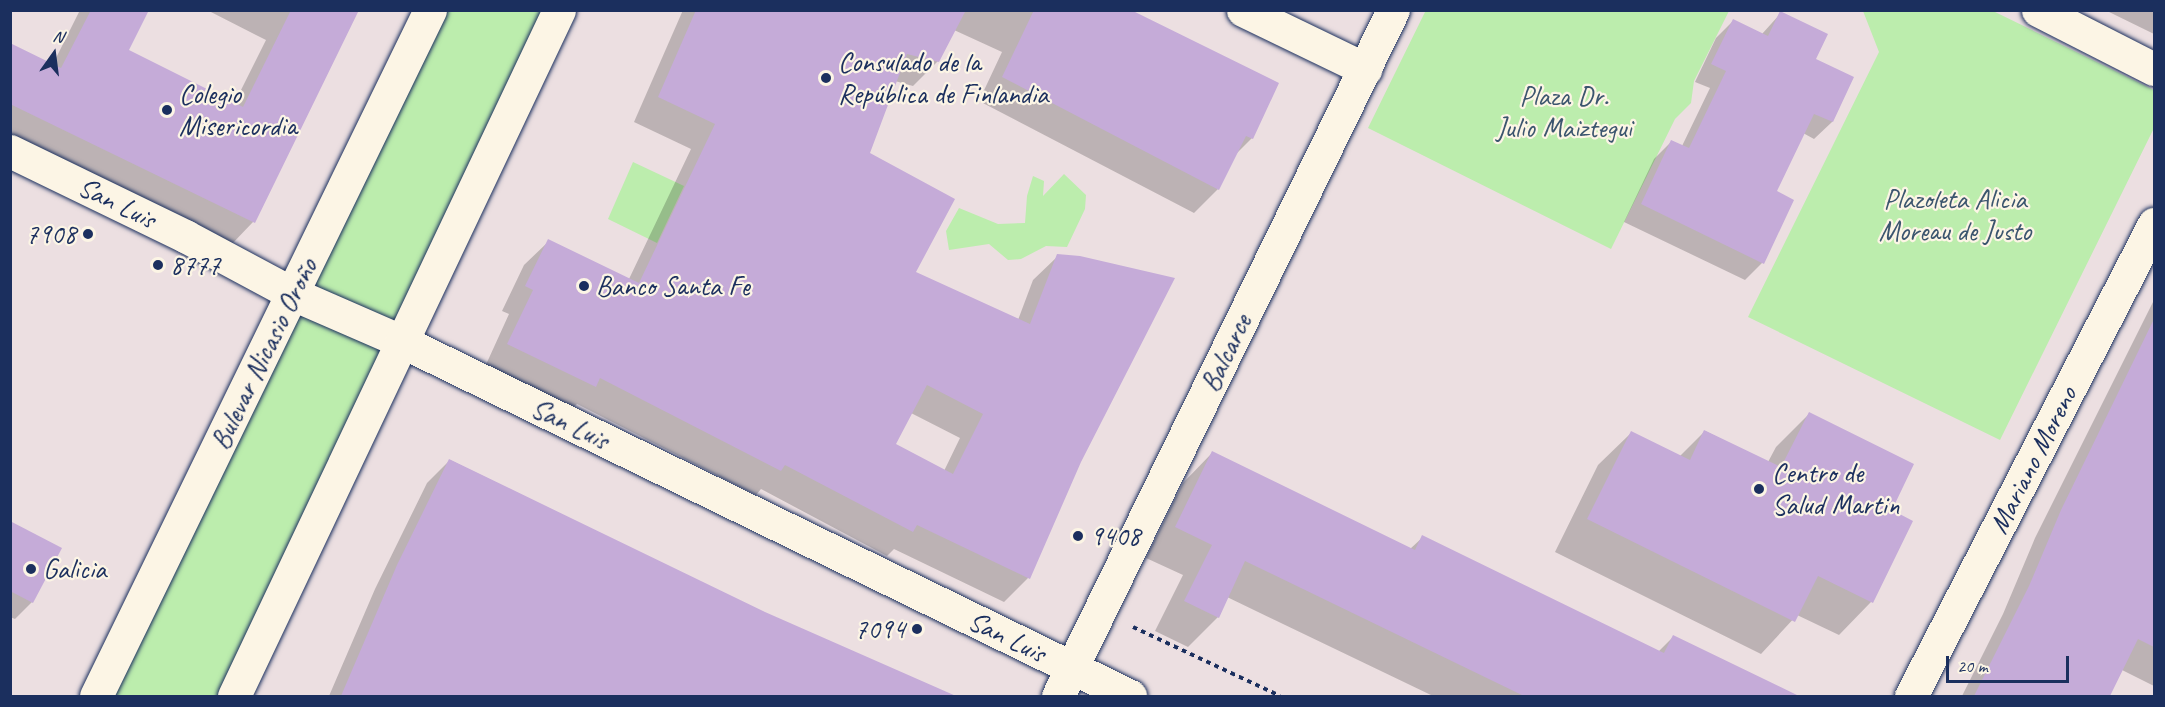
<!DOCTYPE html>
<meta charset="utf-8">
<style>
body{margin:0}
#map{position:relative;width:2165px;height:707px;overflow:hidden;background:#ecdfe1;font-family:Caveat,sans-serif}
div>[style]{position:absolute}
.green>*{inset:0;background:#bcedad}
.shadow>*{inset:0;background:#0003}
.building>*{inset:0;background:#c5abd8}
.path>*{height:4px;margin-top:-2px;transform-origin:0;background:repeating-linear-gradient(90deg,#1b2f5e 0 4.5px,transparent 0 9px)}
.roads{filter:drop-shadow(0 0 2px #1b2f5e) drop-shadow(0 0 2px #1b2f5e)}
.minor>*{height:33px;margin:-16.5px;padding:0 16.5px;transform-origin:16.5px;border-radius:16.5px;background:#fcf5e5}
.major>*{height:33px;margin:-16.5px;padding:0 16.5px;transform-origin:16.5px;border-radius:16.5px;background:#fcf5e5}
.dots>*{width:16px;height:16px;translate:-50% -50%;box-sizing:border-box;border:3px solid #fcf5e5;border-radius:50%}
span{translate:-50% -50%;white-space:nowrap;text-align:center;line-height:1.15;-webkit-text-stroke:4.5px #fcf5e5;paint-order:stroke}
.poi-label{font-size:28px;color:#1b2f5e}
.left{translate:0 -50%;text-align:left}
.right{translate:-100% -50%;text-align:right}
.park-label{font-size:28px;color:#3b556e}
.street-label{font-size:28px;color:#1b2f5e}
.frame{position:absolute;inset:0;border:12px solid #1b2f5e;pointer-events:none}
.north{position:absolute;left:24px;top:24px;width:60px;height:60px;-webkit-text-stroke:4px #fcf5e5;paint-order:stroke;rotate:14deg;font-size:16px;font-weight:700;line-height:24px;text-align:center;color:#1b2f5e}
.north::after{content:'';display:block;margin:auto;width:21px;height:27px;background:#1b2f5e;clip-path:polygon(50% 0,100% 100%,50% 72%,0 100%)}
.scale{position:absolute;left:1946px;top:656px;width:123px;height:27px;box-sizing:border-box;border:3px solid #1b2f5e;border-top:0;padding-left:8px;font-size:18px;line-height:21px;white-space:nowrap;color:#1b2f5e;-webkit-text-stroke:4px #fcf5e5;paint-order:stroke}
</style>
<div id="map">
<div class="green">
<i style="clip-path:polygon(1426px 10px,1729px 10px,1729px 11px,1694px 81px,1691px 103px,1675px 119px,1611px 249px,1368px 128px)"></i>
<i style="clip-path:polygon(430px 11px,559px 11px,234px 696px,96px 696px)"></i>
<i style="clip-path:polygon(1863px 11px,1993px 11px,2154px 90px,2154px 128px,2000px 440px,1748px 317px,1879px 52px)"></i>
<i style="clip-path:polygon(633px 162px,684px 186px,657px 243px,608px 219px)"></i>
<i style="clip-path:polygon(1064px 174px,1086px 195px,1085px 209px,1067px 247px,1046px 246px,1021px 259px,1008px 260px,989px 244px,949px 250px,946px 231px,959px 208px,998px 224px,1025px 223px,1027px 196px,1033px 176px,1044px 181px,1043px 196px)"></i>
</div>
<div class="shadow">
<i style="clip-path:polygon(80px 10px,147px 10px,127px 51px,234px 104px,266px 40px,207px 10px,358px 10px,253px 222px,230px 246px,10px 138px,10px 45px,52px 66px)"></i>
<i style="clip-path:polygon(evenodd,683px 10px,1127px 10px,1252px 138px,1235px 155px,1218px 189px,1194px 213px,979px 101px,1002px 52px,954px 30px,938px 61px,913px 86px,895px 81px,868px 153px,914px 272px,1018px 320px,1033px 280px,1058px 256px,1079px 461px,1028px 578px,1004px 602px,894px 549px,887px 556px,761px 489px,756px 495px,577px 404px,570px 411px,484px 369px,509px 314px,502px 311px,524px 265px,549px 241px,629px 279px,691px 149px,634px 122px,683px 10px,911px 413px,960px 438px,944px 471px,894px 444px,911px 413px)"></i>
<i style="clip-path:polygon(2105px 10px,2154px 10px,2154px 34px)"></i>
<i style="clip-path:polygon(1781px 13px,1814px 60px,1852px 78px,1832px 122px,1814px 139px,1803px 133px,1775px 192px,1762px 263px,1745px 280px,1624px 222px,1654px 159px,1672px 141px,1682px 146px,1710px 88px,1695px 82px,1716px 38px,1733px 21px,1762px 34px)"></i>
<i style="clip-path:polygon(2154px 300px,2154px 686px,2122px 670px,2109px 696px,1962px 696px,2003px 614px,2035px 538px)"></i>
<i style="clip-path:polygon(1809px 414px,1890px 511px,1911px 522px,1871px 602px,1839px 635px,1797px 615px,1761px 654px,1555px 552px,1598px 465px,1631px 433px,1680px 456px,1705px 431px,1768px 462px,1776px 447px)"></i>
<i style="clip-path:polygon(1212px 453px,1410px 549px,1423px 537px,1658px 652px,1673px 637px,1796px 696px,1433px 696px,1227px 597px,1218px 617px,1188px 647px,1155px 631px,1183px 575px,1146px 558px,1183px 483px)"></i>
<i style="clip-path:polygon(450px 460px,764px 613px,939px 691px,944px 696px,329px 696px,375px 589px,427px 483px)"></i>
<i style="clip-path:polygon(10px 523px,32px 602px,15px 619px,10px 617px)"></i>
</div>
<div class="building">
<i style="clip-path:polygon(91px 10px,149px 10px,129px 50px,243px 107px,291px 10px,359px 10px,255px 223px,10px 104px,10px 43px,61px 68px)"></i>
<i style="clip-path:polygon(evenodd,696px 10px,966px 10px,939px 62px,907px 54px,870px 153px,955px 199px,916px 272px,1030px 324px,1057px 254px,1080px 256px,1175px 278px,1081px 462px,1030px 579px,917px 525px,913px 532px,785px 465px,781px 471px,600px 378px,596px 387px,507px 344px,533px 290px,525px 286px,548px 239px,639px 283px,715px 124px,658px 97px,696px 10px,927px 385px,983px 414px,953px 474px,896px 444px,927px 385px)"></i>
<i style="clip-path:polygon(1034px 10px,1131px 10px,1279px 83px,1253px 139px,1246px 136px,1219px 190px,1002px 77px)"></i>
<i style="clip-path:polygon(1780px 11px,1828px 34px,1816px 59px,1854px 77px,1833px 122px,1814px 114px,1777px 191px,1794px 200px,1764px 264px,1641px 204px,1671px 140px,1689px 148px,1726px 71px,1711px 64px,1733px 19px,1768px 36px)"></i>
<i style="clip-path:polygon(2154px 319px,2154px 647px,2138px 639px,2110px 696px,1974px 696px,2029px 586px,2061px 510px)"></i>
<i style="clip-path:polygon(1809px 412px,1914px 464px,1892px 510px,1913px 521px,1873px 603px,1818px 576px,1795px 622px,1587px 519px,1631px 431px,1690px 460px,1704px 430px,1781px 467px)"></i>
<i style="clip-path:polygon(1212px 451px,1415px 550px,1422px 535px,1664px 653px,1673px 635px,1799px 696px,1524px 696px,1245px 561px,1219px 618px,1184px 601px,1212px 545px,1175px 527px)"></i>
<i style="clip-path:polygon(449px 459px,765px 612px,956px 696px,341px 696px,397px 565px)"></i>
<i style="clip-path:polygon(10px 521px,62px 548px,33px 603px,10px 591px)"></i>
</div>
<div class="path">
<i style="left:1133px;top:627px;width:162px;rotate:25.1deg"></i>
</div>
<div class="roads">
<div class="minor">
<i style="left:1243px;top:10px;width:136px;rotate:25.8deg"></i>
<i style="left:2038px;top:10px;width:130px;rotate:27deg"></i>
<i style="left:10px;top:151px;width:195px;rotate:25.9deg"></i>
<i style="left:185px;top:236px;width:123px;rotate:28.2deg"></i>
<i style="left:293px;top:294px;width:118px;rotate:23.5deg"></i>
<i style="left:401px;top:341px;width:811px;rotate:25.96deg"></i>
<i style="left:1058px;top:696px;width:763px;rotate:-63.97deg"></i>
<i style="left:1911px;top:696px;width:531px;rotate:-62.76deg"></i>
</div>
<div class="major">
<i style="left:96px;top:696px;width:763px;rotate:-64.04deg"></i>
<i style="left:234px;top:696px;width:759px;rotate:-64.65deg"></i>
</div>
</div>
<div class="dots">
<i style="left:826px;top:78px;background:#1b2f5e"></i>
<i style="left:167px;top:110px;background:#1b2f5e"></i>
<i style="left:88px;top:234px;background:#1b2f5e"></i>
<i style="left:158px;top:265px;background:#1b2f5e"></i>
<i style="left:584px;top:286px;background:#1b2f5e"></i>
<i style="left:1759px;top:489px;background:#1b2f5e"></i>
<i style="left:1078px;top:536px;background:#1b2f5e"></i>
<i style="left:31px;top:569px;background:#1b2f5e"></i>
<i style="left:917px;top:629px;background:#1b2f5e"></i>
</div>
<div class="poi-label">
<span class="left" style="left:838px;top:78px">Consulado de la<br>República de Finlandia</span>
<span class="left" style="left:179px;top:110px">Colegio<br>Misericordia</span>
<span class="right" style="left:76px;top:234px">7908</span>
<span class="left" style="left:170px;top:265px">8777</span>
<span class="left" style="left:596px;top:286px">Banco Santa Fe</span>
<span class="left" style="left:1772px;top:489px">Centro de<br>Salud Martin</span>
<span class="left" style="left:1090px;top:536px">9408</span>
<span class="left" style="left:43px;top:569px">Galicia</span>
<span class="right" style="left:905px;top:629px">7094</span>
</div>
<div class="park-label">
<span style="left:1564px;top:112px">Plaza Dr.<br>Julio Maiztegui</span>
<span style="left:1955px;top:215px">Plazoleta Alicia<br>Moreau de Justo</span>
</div>
<div class="street-label">
<span style="left:117px;top:203px;rotate:26deg">San Luis</span>
<span style="left:1226px;top:353px;rotate:-64deg">Balcarce</span>
<span style="left:264px;top:354px;rotate:-64deg">Bulevar Nicasio Oroño</span>
<span style="left:570px;top:424px;rotate:26deg">San Luis</span>
<span style="left:2033px;top:460px;rotate:-63deg">Mariano Moreno</span>
<span style="left:1007px;top:637px;rotate:26deg">San Luis</span>
</div>
<div class="frame"></div>
<div class="north">N</div>
<div class="scale">20 m</div>
</div>
